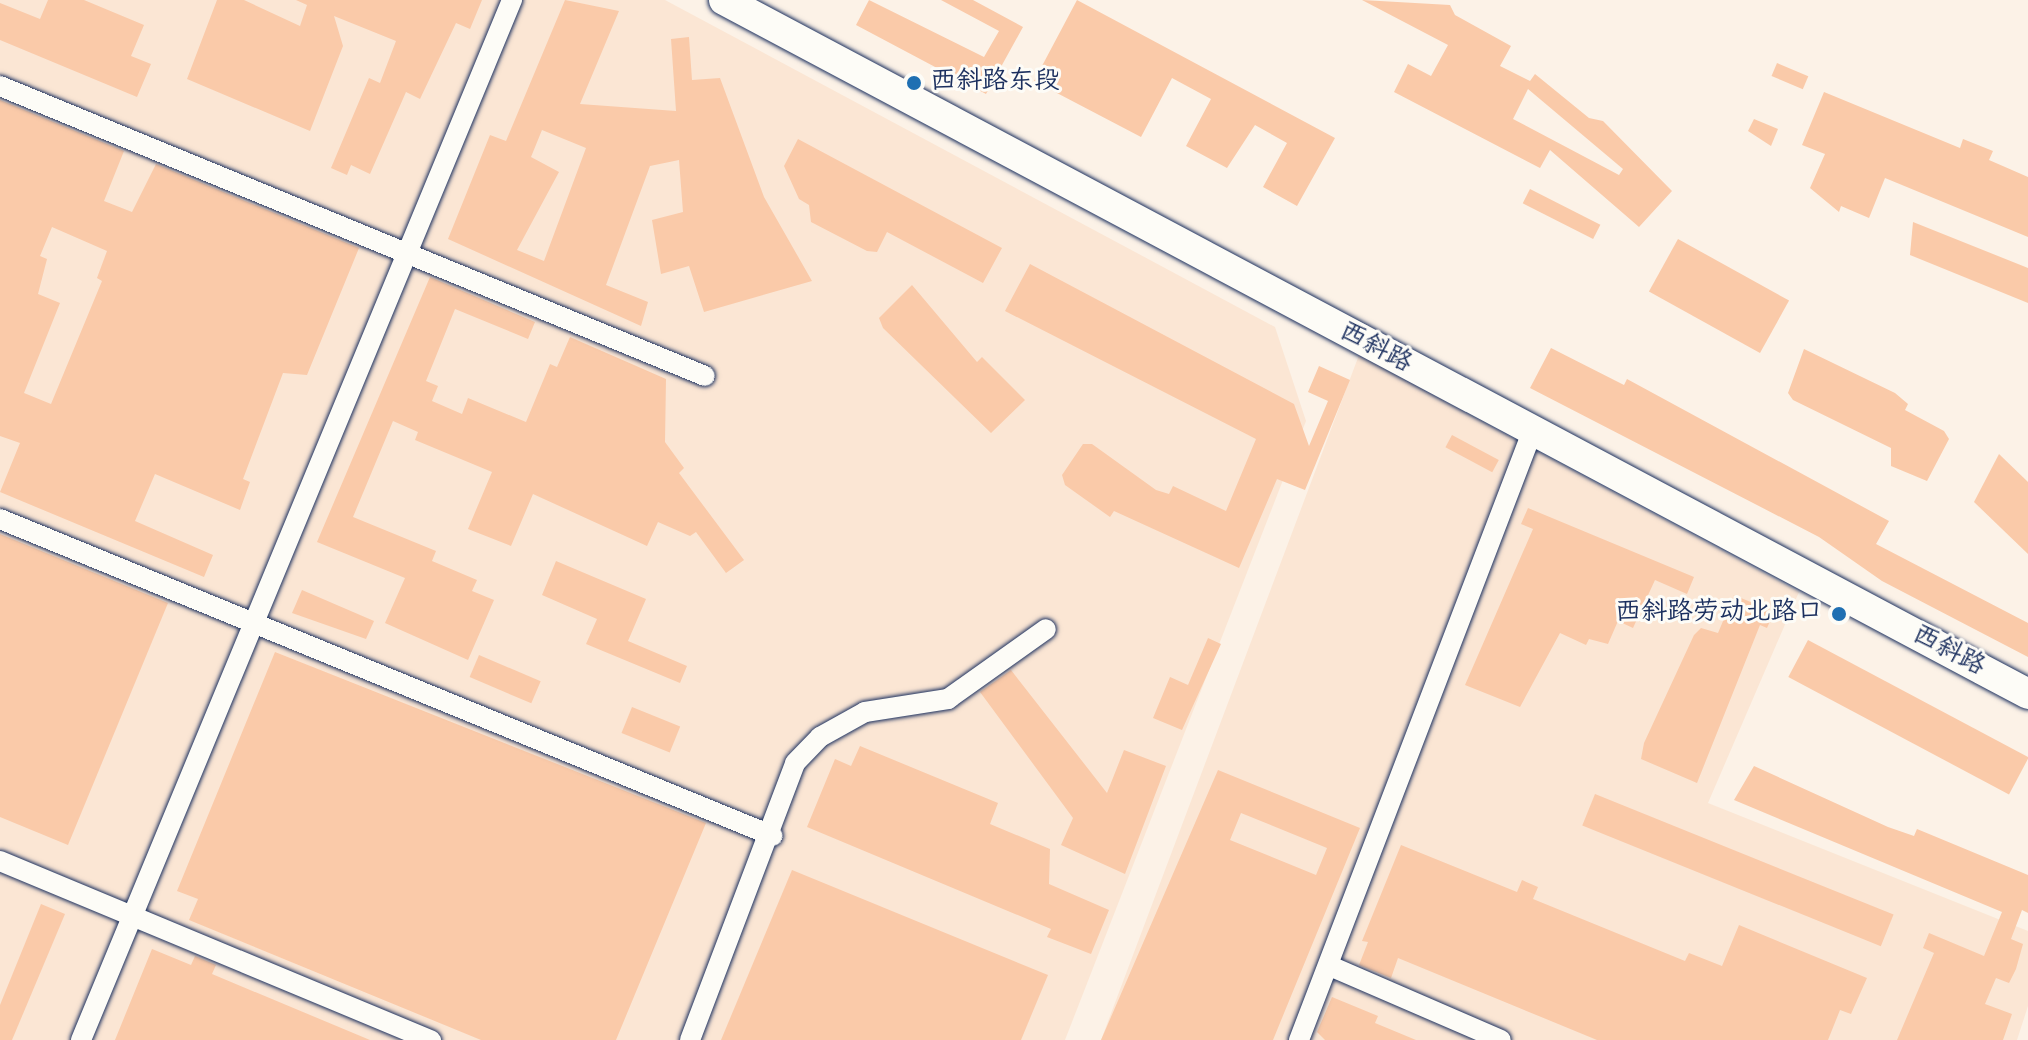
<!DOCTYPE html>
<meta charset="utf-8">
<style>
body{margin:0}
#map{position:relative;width:2028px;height:1040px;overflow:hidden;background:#fcf2e7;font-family:Dekko,"LXGW WenKai TC",sans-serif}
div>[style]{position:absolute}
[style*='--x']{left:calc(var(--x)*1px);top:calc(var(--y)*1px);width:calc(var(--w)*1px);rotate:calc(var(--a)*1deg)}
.built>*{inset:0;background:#fbe6d4}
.building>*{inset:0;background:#facaa9;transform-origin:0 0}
.roads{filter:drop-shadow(0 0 2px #1b2f5e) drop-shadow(0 0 2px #1b2f5e)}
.street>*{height:20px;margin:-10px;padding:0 10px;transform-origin:10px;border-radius:10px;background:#fdfcf7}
.secondary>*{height:30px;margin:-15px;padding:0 15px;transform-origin:15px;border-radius:15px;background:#fdfcf7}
.dots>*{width:22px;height:22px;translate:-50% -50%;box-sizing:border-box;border:4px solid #fdfcf7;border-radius:50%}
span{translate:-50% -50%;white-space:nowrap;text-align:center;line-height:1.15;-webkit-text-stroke:6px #fdfcf7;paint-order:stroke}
.poi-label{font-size:26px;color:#1b2f5e}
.left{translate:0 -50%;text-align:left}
.right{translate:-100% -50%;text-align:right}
.street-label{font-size:26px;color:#1b2f5e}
</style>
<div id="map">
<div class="built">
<i style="clip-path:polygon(0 0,665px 0,1275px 327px,1306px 421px,1065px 1040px,0 1040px)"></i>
<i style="clip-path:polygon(1359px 355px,1799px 592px,1708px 803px,2028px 931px,2028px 1006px,2017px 1040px,1101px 1040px)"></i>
</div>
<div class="building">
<i style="clip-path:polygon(48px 0,84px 0,144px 25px,131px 56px,151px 64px,137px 97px,0 40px,0 3px,40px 19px)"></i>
<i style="clip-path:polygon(217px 0,244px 0,300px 26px,307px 5px,296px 0,482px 0,470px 29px,456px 23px,420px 99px,406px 92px,370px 174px,351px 165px,347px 175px,331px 168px,369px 78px,380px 83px,396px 41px,334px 16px,343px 46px,310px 131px,187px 79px)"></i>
<i style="clip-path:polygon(evenodd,565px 0,619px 11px,580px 104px,676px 111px,671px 39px,689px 37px,692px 80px,720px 78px,764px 197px,812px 281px,704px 312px,689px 266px,661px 274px,652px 220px,683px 212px,679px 160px,650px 166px,606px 285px,648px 302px,641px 326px,448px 239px,490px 135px,506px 141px,565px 0,542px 130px,586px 148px,544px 261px,517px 250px,559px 172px,531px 157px,542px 130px)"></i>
<i style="clip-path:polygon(869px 0,984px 57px,999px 31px,941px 0,973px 0,1023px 27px,986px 94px,856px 25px)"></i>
<i style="clip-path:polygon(1077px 0,1335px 138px,1297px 206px,1263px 187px,1287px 143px,1255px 125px,1227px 168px,1186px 146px,1211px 99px,1172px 78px,1141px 137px,1034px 81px)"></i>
<i style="clip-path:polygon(evenodd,1362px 0,1450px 5px,1455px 15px,1511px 46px,1500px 66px,1530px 81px,1535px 74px,1589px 118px,1603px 121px,1672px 191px,1639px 227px,1550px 150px,1540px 168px,1394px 92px,1408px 64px,1431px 76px,1448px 45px,1362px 0,1528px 89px,1623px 169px,1619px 175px,1513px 119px,1528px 89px)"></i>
<i style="left:1777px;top:63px;width:34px;height:14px;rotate:23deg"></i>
<i style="clip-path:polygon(1824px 92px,1960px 148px,1963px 139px,1993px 151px,1989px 160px,2028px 177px,2028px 237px,1885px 178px,1869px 218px,1841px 206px,1839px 212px,1810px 188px,1825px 154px,1802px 145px)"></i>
<i style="clip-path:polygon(evenodd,0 100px,124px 151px,104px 201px,132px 212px,156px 164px,359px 248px,307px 375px,283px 373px,243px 479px,250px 482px,240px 510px,155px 474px,135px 521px,213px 555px,204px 577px,0 492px,20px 443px,0 436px,0 100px,52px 227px,107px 251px,97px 278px,102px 281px,51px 404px,24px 393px,60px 303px,38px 294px,47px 259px,40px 256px,52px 227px)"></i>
<i style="clip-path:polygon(1754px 119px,1778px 129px,1771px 146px,1748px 131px)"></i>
<i style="clip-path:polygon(798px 139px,1002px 248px,983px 283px,887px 232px,877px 252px,867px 251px,811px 222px,809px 205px,799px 199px,784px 166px)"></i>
<i style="left:1530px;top:189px;width:79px;height:16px;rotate:27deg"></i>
<i style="clip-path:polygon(1913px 222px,2028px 268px,2028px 303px,1910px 255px)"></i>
<i style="left:1678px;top:239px;width:127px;height:60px;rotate:29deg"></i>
<i style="clip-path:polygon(1030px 264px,1294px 404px,1309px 446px,1328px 401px,1308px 392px,1319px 366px,1350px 380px,1305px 490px,1277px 479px,1239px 568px,1114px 511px,1110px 517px,1065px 485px,1062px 475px,1083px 444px,1092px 444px,1156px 490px,1169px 494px,1173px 486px,1226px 511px,1256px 439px,1005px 311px)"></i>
<i style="clip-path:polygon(430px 277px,535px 322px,528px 339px,455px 309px,426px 381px,438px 386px,432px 401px,462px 414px,468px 398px,526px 422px,550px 364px,557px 367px,570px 337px,666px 379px,665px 442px,684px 468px,679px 473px,744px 560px,726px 573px,696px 532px,690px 536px,658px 522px,647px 546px,533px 494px,511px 546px,468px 529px,492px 472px,415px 440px,418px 432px,393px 421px,353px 517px,436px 551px,432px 561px,477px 580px,472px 591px,494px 600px,468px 660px,385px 623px,405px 578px,317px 542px)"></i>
<i style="clip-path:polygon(912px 285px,977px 362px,982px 357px,1025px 400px,991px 433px,883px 328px,879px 318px)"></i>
<i style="clip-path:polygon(1551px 348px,1624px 385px,1627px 379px,1889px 521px,1876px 544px,2028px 623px,2028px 657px,1882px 581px,1819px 537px,1530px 388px)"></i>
<i style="clip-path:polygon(1804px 349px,1895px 393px,1908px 404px,1905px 410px,1944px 431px,1949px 439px,1927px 481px,1891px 466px,1891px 448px,1793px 400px,1788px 393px)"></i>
<i style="left:1452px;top:435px;width:53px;height:14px;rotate:28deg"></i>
<i style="clip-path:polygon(1999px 454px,2028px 482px,2028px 554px,1974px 502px)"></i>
<i style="clip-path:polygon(1528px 508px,1694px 577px,1687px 594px,1655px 580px,1633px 628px,1618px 621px,1608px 644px,1589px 639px,1586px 645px,1560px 633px,1520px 707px,1465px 685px,1533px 529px,1521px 524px)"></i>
<i style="clip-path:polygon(0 534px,168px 603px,68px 845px,0 817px)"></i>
<i style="clip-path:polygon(556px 561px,646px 599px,628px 641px,687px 666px,680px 683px,586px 644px,597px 619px,542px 595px)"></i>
<i style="clip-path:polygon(302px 590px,374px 621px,366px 639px,292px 613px)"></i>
<i style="clip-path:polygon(1734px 595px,1774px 612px,1767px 628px,1760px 625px,1697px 783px,1641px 759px,1644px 743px,1694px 635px,1701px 628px,1718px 633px)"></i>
<i style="clip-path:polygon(1208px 638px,1221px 644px,1182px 730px,1153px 718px,1170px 677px,1188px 685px)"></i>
<i style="left:1808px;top:640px;width:250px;height:42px;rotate:28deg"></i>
<i style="clip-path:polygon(275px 652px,706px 823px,616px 1040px,481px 1040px,189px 920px,198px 899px,177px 891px)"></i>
<i style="left:479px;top:655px;width:67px;height:24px;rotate:23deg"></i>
<i style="clip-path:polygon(1011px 670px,1107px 793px,1124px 750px,1166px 766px,1125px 874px,1061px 845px,1073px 818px,980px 692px)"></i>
<i style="left:632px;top:707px;width:52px;height:28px;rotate:22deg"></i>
<i style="clip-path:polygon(860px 746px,998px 803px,990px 824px,1050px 849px,1049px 884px,1109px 910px,1091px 954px,1047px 937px,1051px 929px,807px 827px,835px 759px,851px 766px)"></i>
<i style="clip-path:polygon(1754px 766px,1888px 827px,1914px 836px,1917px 829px,2028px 875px,2028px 913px,2022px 910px,2011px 939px,2023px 944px,2016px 969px,2009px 983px,1996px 978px,1985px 1004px,2012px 1014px,2003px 1040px,1897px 1040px,1934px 953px,1923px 948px,1929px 933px,1984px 956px,2002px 912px,1734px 800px)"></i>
<i style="clip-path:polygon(evenodd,1218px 770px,1360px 828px,1273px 1040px,1101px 1040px,1218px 770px,1241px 813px,1327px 848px,1316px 875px,1230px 840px,1241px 813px)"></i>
<i style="left:1595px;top:794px;width:322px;height:34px;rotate:22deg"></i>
<i style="clip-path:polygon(1401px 845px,1517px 892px,1522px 880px,1538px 887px,1533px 899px,1685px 961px,1689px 953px,1722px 966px,1739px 925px,1867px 978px,1851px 1014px,1840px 1010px,1828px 1040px,1597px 1040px,1398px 958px,1391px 978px,1359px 965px,1368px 942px,1362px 941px)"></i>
<i style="clip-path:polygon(792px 870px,1048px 975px,1021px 1040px,721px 1040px)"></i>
<i style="clip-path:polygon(41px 904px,65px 914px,12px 1040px,0 1040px,0 1005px)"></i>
<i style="clip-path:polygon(152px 949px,191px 965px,195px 956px,216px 965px,212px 974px,370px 1040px,115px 1040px)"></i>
<i style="clip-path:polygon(1332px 997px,1378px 1016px,1375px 1023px,1416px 1040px,1325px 1040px,1317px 1032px)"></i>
</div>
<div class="roads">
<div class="street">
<i style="--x:0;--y:86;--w:762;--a:22.36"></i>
<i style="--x:0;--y:519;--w:835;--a:22.3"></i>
<i style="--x:0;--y:861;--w:467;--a:22.6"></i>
<i style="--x:1330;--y:966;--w:186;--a:23.4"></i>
<i style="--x:81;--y:1040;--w:1126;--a:-67.49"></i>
<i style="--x:690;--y:1040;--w:296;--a:-69.2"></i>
<i style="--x:795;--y:763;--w:36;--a:-46"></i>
<i style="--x:820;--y:737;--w:51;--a:-29.1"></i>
<i style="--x:865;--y:712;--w:84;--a:-8.9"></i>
<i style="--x:948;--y:699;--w:120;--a:-35.5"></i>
<i style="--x:1299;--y:1040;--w:651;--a:-69.03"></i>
</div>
<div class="secondary">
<i style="--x:724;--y:0;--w:1477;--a:28.02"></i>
</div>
</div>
<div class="dots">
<i style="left:914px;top:83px;background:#1f6fb2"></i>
<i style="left:1839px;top:614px;background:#1f6fb2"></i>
</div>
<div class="poi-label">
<span class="left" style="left:930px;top:83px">西斜路东段</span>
<span class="right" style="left:1823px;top:614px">西斜路劳动北路口</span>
</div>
<div class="street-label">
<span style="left:1375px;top:349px;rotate:28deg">西斜路</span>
<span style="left:1948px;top:652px;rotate:28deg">西斜路</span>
</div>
</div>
